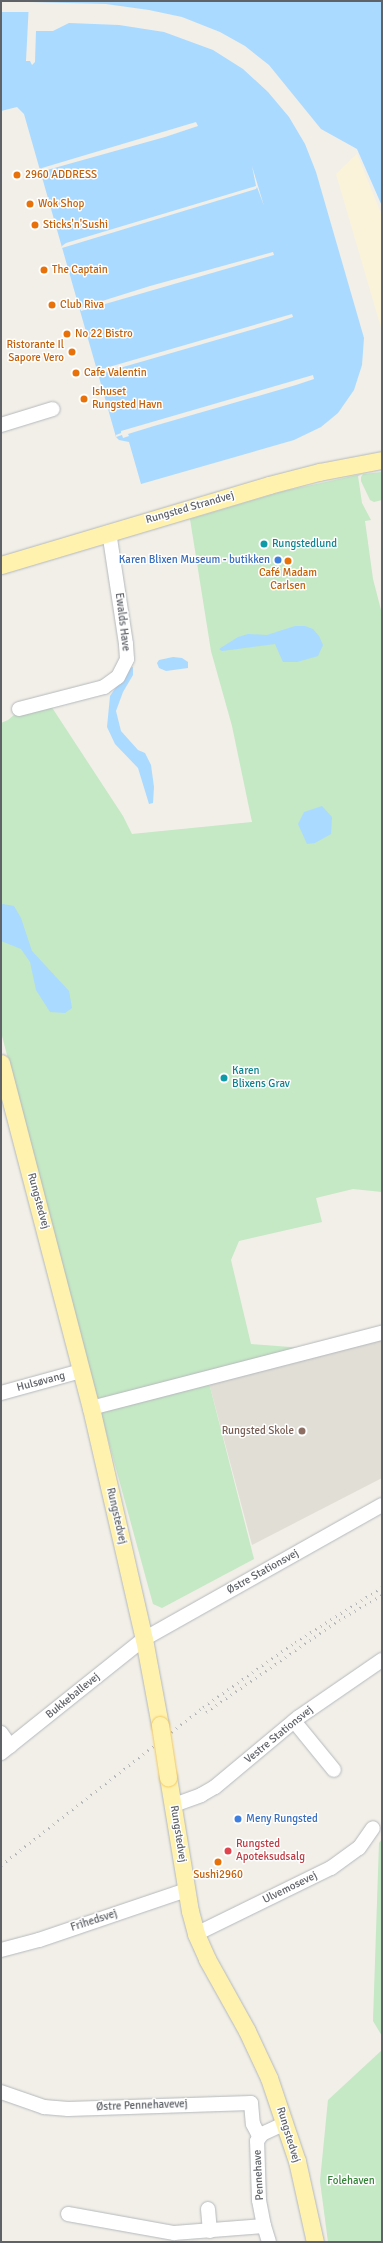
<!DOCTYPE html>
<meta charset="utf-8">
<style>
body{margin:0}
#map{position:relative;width:383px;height:2243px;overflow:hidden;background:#f1efe8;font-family:Signika,sans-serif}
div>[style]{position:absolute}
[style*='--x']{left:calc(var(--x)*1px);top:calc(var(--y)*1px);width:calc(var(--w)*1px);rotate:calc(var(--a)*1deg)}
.education>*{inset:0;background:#e1ded6}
.green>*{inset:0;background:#c5e8c5}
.sand>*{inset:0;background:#fbf3d9}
.water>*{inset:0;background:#aadaff}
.pier>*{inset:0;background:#f1efe8;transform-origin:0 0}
.roads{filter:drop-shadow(0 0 1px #b5b8bc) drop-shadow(0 0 1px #b5b8bc)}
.minor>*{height:14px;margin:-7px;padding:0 7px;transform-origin:7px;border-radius:7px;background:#fff}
.major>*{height:17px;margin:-8.5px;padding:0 8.5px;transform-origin:8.5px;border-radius:8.5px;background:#fff2af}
.rail>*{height:2.5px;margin-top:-1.25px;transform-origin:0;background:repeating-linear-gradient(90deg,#b6b7b8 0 1px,transparent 0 6px)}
.bridges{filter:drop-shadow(0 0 1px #f2c960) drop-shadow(0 0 1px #f2c960)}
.major-bridge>*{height:17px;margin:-8.5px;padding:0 8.5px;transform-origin:8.5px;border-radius:8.5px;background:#fff2af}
.dots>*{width:11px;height:11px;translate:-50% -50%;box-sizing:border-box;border:2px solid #fff;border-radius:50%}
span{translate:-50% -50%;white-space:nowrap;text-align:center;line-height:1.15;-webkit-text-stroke:3px #fff;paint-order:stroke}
.food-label{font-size:11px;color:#c56008}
.left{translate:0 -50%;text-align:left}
.right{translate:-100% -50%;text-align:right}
.street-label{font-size:11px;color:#5f6368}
.culture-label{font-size:11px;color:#0d838f}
.shop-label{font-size:11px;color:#366cbe}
.education-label{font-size:11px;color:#785e54}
.health-label{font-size:11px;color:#be3a42}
.park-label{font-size:11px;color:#348238}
.frame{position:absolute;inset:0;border:2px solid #5f6368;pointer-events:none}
</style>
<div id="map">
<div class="education">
<i style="clip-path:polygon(382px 1335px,382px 1478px,252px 1545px,209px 1383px)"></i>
</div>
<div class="green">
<i style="clip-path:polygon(382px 472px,382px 500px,374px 502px,370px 500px,361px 481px,361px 477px,363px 474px)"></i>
<i style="clip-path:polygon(362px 474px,358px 476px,362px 503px,371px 520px,365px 521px,373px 579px,382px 614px,382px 1192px,353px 1189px,316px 1198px,322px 1222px,239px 1241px,231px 1260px,251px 1344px,303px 1348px,97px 1399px,1px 1032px,1px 723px,8px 720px,14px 715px,51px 706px,123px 816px,132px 834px,252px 822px,232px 726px,211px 651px,190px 519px,284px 491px)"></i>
<i style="clip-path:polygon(209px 1383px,254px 1559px,162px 1608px,153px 1604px,100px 1410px)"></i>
<i style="clip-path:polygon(382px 1839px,382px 2036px,373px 2021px,379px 1843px)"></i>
<i style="clip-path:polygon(382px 2050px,382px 2242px,328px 2242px,320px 2181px,328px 2100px)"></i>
</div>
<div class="sand">
<i style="clip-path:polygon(357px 154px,382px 216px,382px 331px,336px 174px)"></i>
</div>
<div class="water">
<i style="clip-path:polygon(1px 1px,382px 1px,382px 206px,357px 149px,321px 129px,269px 65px,245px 46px,220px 32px,182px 17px,149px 10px,106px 4px,29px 2px,26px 61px,30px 61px,32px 65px,35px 62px,36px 31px,53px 31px,69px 23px,119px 25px,164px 32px,213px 50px,243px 69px,268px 92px,289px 117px,305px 144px,316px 172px,364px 338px,362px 365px,354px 390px,338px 413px,321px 427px,294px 440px,141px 484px,129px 442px,119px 440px,116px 437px,24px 114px,17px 107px,1px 111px)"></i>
<i style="clip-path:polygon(295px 626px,305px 626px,313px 629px,319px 636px,323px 645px,318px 656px,297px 662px,283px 662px,275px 644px,222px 651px,219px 649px,238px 637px,248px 634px,267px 635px)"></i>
<i style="clip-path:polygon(173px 657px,182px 658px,188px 662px,188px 668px,166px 671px,159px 668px,157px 663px,159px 660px)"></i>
<i style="clip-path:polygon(133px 667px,133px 675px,123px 692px,116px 711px,121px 731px,138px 750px,145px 753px,151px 765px,154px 787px,153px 803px,149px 804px,138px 768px,115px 744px,107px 727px,110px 696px,129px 668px)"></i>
<i style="clip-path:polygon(322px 806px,332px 817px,331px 834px,315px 843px,307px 844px,298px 824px,304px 812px)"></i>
<i style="clip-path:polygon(3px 904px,14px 906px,21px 918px,32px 951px,69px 991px,72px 1008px,65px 1013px,50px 1012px,36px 990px,30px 962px,21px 949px,1px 941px,1px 905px)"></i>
</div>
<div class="pier">
<i style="left:1px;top:2px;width:28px;height:10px"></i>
<i style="clip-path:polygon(196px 122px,198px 126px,165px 137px,40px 172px,42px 168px)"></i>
<i style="clip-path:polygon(252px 166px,264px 206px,257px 187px,256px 189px,62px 248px,62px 246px,66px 243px,256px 186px)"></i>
<i style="clip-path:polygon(273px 252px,274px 255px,81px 311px,80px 308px,83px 307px,150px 286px)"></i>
<i style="clip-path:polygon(292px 314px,293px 317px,278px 322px,99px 374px,98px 371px,102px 369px)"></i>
<i style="clip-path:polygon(313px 375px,314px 379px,296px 385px,154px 426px,128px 434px,129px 436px,123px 438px,122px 435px,116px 437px,116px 435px,121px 433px,121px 431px)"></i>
</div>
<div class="roads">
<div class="minor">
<i style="--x:1;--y:425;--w:54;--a:-17.1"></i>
<i style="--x:19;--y:709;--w:88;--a:-14.5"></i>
<i style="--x:104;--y:687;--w:17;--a:-36"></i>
<i style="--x:118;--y:677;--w:20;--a:-63"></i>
<i style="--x:127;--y:659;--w:15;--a:-94"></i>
<i style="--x:126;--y:644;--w:113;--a:-98.6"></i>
<i style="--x:1;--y:1393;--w:83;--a:-15.4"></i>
<i style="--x:91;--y:1408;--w:301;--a:-14.5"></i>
<i style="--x:294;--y:1721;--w:63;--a:50.8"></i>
<i style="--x:1;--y:1733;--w:16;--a:55"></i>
<i style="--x:1;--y:1753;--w:183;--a:-38.6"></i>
<i style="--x:144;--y:1639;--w:273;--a:-29.4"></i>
<i style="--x:174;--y:1805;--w:29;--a:-20"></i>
<i style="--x:201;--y:1795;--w:16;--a:-30"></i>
<i style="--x:215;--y:1787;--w:109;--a:-39.8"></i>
<i style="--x:299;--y:1717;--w:101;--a:-34.5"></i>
<i style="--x:196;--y:1934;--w:150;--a:-26.1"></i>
<i style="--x:331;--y:1868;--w:34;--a:-36"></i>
<i style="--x:359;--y:1848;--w:24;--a:-55"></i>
<i style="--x:1;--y:1950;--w:39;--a:-15"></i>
<i style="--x:39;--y:1940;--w:156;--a:-18.7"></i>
<i style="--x:1;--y:2092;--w:46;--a:19.2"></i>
<i style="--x:44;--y:2107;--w:24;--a:5"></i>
<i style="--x:68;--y:2109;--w:183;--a:-1.9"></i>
<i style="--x:251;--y:2103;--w:21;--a:85"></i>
<i style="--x:253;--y:2124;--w:13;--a:63"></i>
<i style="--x:208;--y:2209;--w:22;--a:85"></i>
<i style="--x:68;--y:2214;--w:108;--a:10.2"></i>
<i style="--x:174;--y:2233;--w:90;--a:-4.4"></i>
<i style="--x:269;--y:2242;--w:17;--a:-107"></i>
<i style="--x:264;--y:2226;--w:26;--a:-101"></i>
<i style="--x:259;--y:2200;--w:59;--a:-91.9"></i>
<i style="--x:257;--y:2141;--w:9;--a:-54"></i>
<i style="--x:262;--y:2134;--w:26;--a:-25"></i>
</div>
<div class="major">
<i style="--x:1;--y:565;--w:280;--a:-16.6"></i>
<i style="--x:269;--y:485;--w:52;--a:-14.6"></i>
<i style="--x:319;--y:472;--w:64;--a:-10.8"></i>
<i style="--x:1;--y:1063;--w:357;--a:75.4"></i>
<i style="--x:91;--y:1408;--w:237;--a:77.1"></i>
<i style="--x:144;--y:1639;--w:87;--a:79.5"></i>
<i style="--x:168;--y:1777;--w:136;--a:80.7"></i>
<i style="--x:190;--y:1911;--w:24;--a:75"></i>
<i style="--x:196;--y:1934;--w:27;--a:66"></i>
<i style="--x:207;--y:1959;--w:82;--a:60.9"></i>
<i style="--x:247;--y:2031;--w:52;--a:64.9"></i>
<i style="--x:269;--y:2078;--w:88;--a:71.4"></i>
<i style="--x:297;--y:2161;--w:83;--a:77.5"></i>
</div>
</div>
<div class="rail">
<i style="--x:206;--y:1712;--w:162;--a:-34.7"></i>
<i style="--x:339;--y:1620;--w:50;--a:-30.2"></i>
<i style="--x:1;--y:1865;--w:256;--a:-38"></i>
<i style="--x:203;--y:1707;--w:113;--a:-35.2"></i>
<i style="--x:295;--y:1642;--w:103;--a:-32.3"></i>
</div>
<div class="bridges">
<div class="major-bridge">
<i style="--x:160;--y:1725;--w:53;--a:81.3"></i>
</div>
</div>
<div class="dots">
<i style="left:17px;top:175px;background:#e8710a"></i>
<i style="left:30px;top:204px;background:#e8710a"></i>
<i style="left:35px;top:225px;background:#e8710a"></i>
<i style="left:44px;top:270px;background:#e8710a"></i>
<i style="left:52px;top:305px;background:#e8710a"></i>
<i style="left:67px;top:334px;background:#e8710a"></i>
<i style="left:72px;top:352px;background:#e8710a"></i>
<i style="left:76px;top:373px;background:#e8710a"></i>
<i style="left:84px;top:399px;background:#e8710a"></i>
<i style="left:264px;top:544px;background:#0f9aa8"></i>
<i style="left:278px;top:560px;background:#3f7fe0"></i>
<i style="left:288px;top:561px;background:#e8710a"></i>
<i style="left:224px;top:1078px;background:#0f9aa8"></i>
<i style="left:302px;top:1431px;background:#8d6e63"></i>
<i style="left:238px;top:1819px;background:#3f7fe0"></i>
<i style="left:228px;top:1851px;background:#e0444e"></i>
<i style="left:218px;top:1862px;background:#e8710a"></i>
</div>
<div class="food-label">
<span class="left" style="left:25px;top:175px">2960 ADDRESS</span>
<span class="left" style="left:38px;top:204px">Wok Shop</span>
<span class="left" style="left:43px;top:225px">Sticks'n'Sushi</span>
<span class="left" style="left:52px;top:270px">The Captain</span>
<span class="left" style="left:60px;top:305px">Club Riva</span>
<span class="left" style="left:75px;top:334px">No 22 Bistro</span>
<span class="right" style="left:64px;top:352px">Ristorante Il<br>Sapore Vero</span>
<span class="left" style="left:84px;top:373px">Cafe Valentin</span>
<span class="left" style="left:92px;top:399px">Ishuset<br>Rungsted Havn</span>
<span style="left:288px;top:580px">Café Madam<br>Carlsen</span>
<span style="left:218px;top:1875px">Sushi2960</span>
</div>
<div class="street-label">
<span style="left:190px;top:508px;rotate:-16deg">Rungsted Strandvej</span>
<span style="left:122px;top:622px;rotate:83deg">Ewalds Have</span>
<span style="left:38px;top:1201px;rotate:75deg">Rungstedvej</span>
<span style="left:41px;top:1382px;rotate:-15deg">Hulsøvang</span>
<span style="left:116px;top:1516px;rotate:77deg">Rungstedvej</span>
<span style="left:263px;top:1572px;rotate:-29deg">Østre Stationsvej</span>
<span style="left:73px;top:1696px;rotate:-39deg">Bukkeballevej</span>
<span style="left:279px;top:1735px;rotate:-39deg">Vestre Stationsvej</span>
<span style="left:178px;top:1834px;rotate:81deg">Rungstedvej</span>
<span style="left:290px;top:1888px;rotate:-26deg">Ulvemosevej</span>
<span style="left:94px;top:1921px;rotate:-18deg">Frihedsvej</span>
<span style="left:142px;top:2106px;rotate:-2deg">Østre Pennehavevej</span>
<span style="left:288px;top:2135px;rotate:73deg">Rungstedvej</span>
<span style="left:259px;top:2175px;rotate:-93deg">Pennehave</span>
</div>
<div class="culture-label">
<span class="left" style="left:272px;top:544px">Rungstedlund</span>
<span class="left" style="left:232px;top:1078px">Karen<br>Blixens Grav</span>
</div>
<div class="shop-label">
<span class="right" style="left:270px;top:560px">Karen Blixen Museum - butikken</span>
<span class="left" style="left:246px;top:1819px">Meny Rungsted</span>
</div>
<div class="education-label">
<span class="right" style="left:294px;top:1431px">Rungsted Skole</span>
</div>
<div class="health-label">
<span class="left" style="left:236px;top:1851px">Rungsted<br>Apoteksudsalg</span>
</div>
<div class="park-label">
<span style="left:351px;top:2181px">Folehaven</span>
</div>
<div class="frame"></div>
</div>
